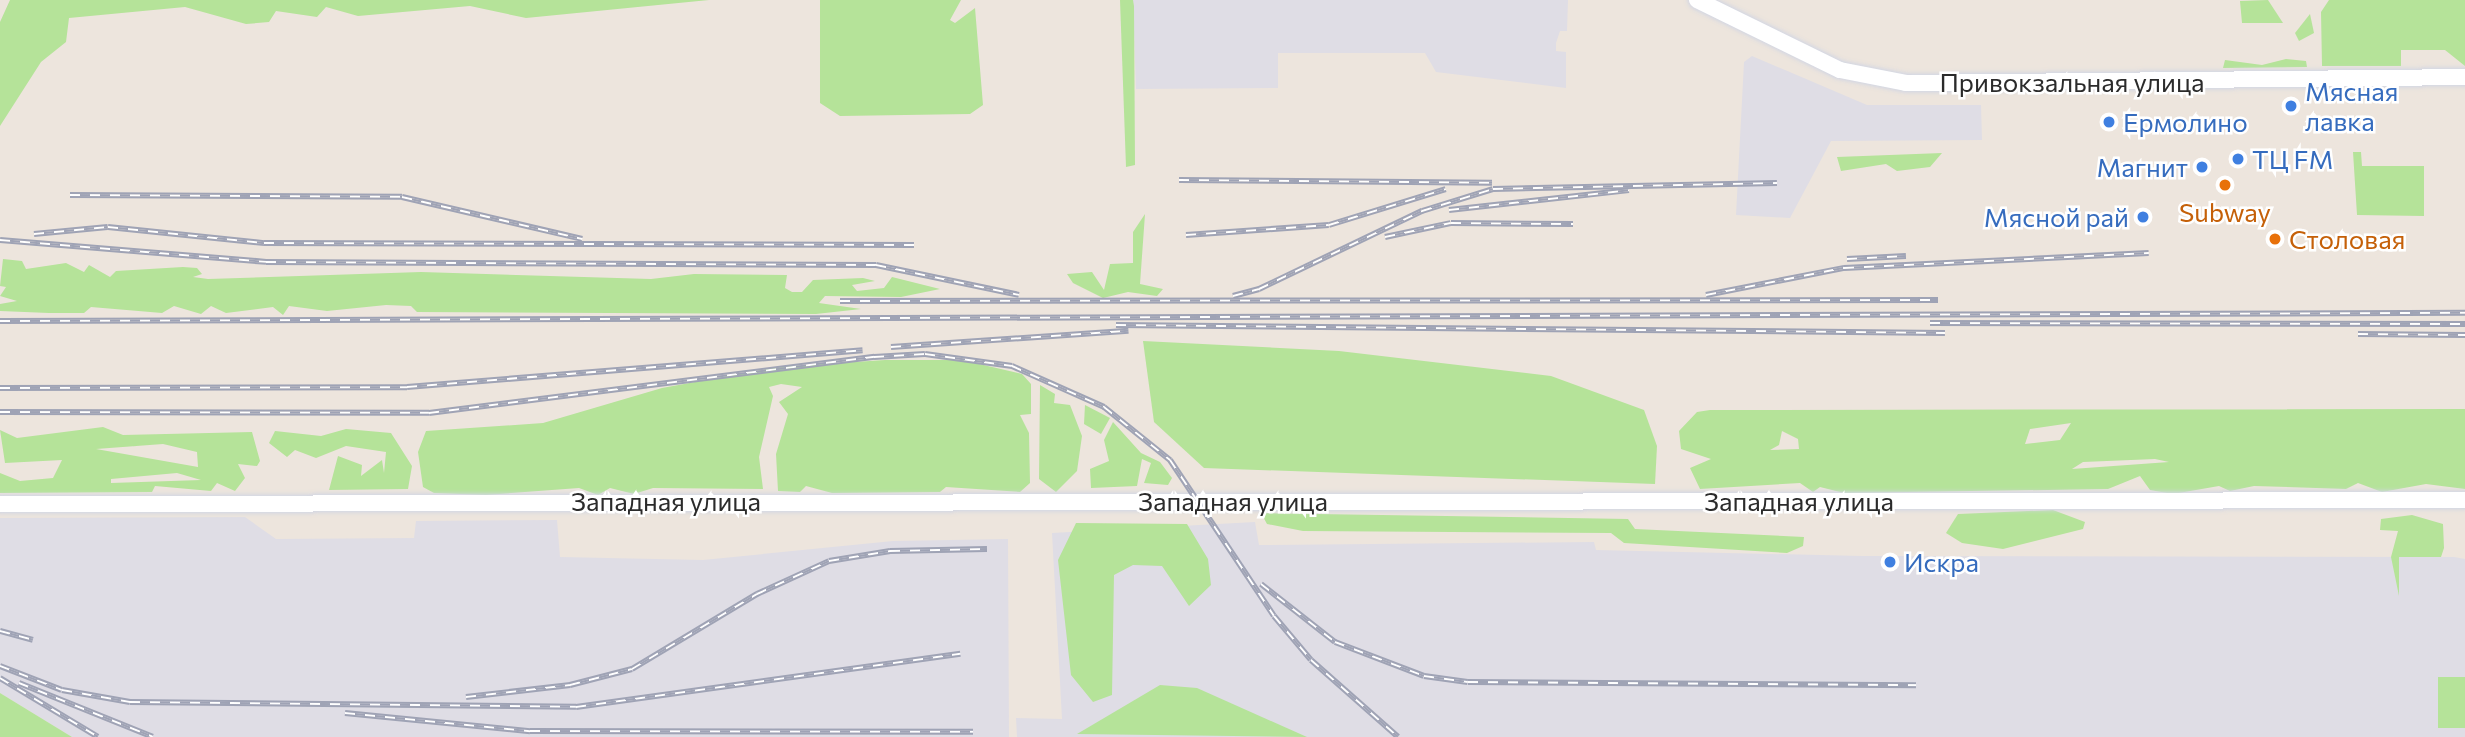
<!DOCTYPE html>
<meta charset="utf-8">
<style>
body{margin:0}
#map{position:relative;width:2465px;height:737px;overflow:hidden;background:#ede5dd;font-family:Commissioner,sans-serif}
div>[style]{position:absolute}
[style*='--x']{left:calc(var(--x)*1px);top:calc(var(--y)*1px);width:calc(var(--w)*1px);rotate:calc(var(--a)*1deg)}
.industrial>*{inset:0;background:#dfdde5}
.green>*{inset:0;background:#b5e399;transform-origin:0 0}
.roads{filter:drop-shadow(0 0 2px #d2d6e3) drop-shadow(0 0 2px #d2d6e3)}
.minor>*{height:16px;margin:-8px;padding:0 8px;transform-origin:8px;border-radius:8px;background:#fff}
.rail>*{height:6px;margin-top:-3px;transform-origin:0;background:repeating-linear-gradient(90deg,#fff 0 10px,#9fa3b5 0 20px);box-sizing:border-box;border-block:2px solid #9fa3b5}
.dots>*{width:19px;height:19px;translate:-50% -50%;box-sizing:border-box;border:4px solid #fff;border-radius:50%}
span{translate:-50% -50%;white-space:nowrap;text-align:center;line-height:1.15;-webkit-text-stroke:5px #fff;paint-order:stroke}
.street-label{font-size:26px;color:#2b2b2b}
.shop-label{font-size:26px;color:#366cbe}
.left{translate:0 -50%;text-align:left}
.right{translate:-100% -50%;text-align:right}
.food-label{font-size:26px;color:#c56008}
</style>
<div id="map">
<div class="industrial">
<i style="clip-path:polygon(1133px 0,1568px 0,1567px 31px,1560px 31px,1556px 43px,1556px 51px,1566px 52px,1566px 88px,1436px 72px,1425px 53px,1278px 53px,1278px 88px,1136px 89px)"></i>
<i style="clip-path:polygon(1752px 56px,1867px 105px,1981px 105px,1982px 140px,1831px 141px,1790px 218px,1736px 215px,1744px 62px)"></i>
<i style="clip-path:polygon(245px 517px,276px 539px,414px 538px,416px 521px,557px 520px,560px 557px,703px 560px,893px 541px,1008px 539px,1009px 737px,72px 737px,0 693px,0 518px)"></i>
<i style="clip-path:polygon(1255px 522px,1259px 545px,1594px 542px,1596px 550px,1862px 556px,2454px 557px,2465px 559px,2465px 737px,1017px 737px,1016px 718px,1062px 719px,1052px 533px)"></i>
</div>
<div class="green">
<i style="clip-path:polygon(10px 0,709px 0,526px 18px,470px 6px,358px 16px,326px 7px,317px 17px,276px 11px,269px 22px,246px 24px,185px 7px,69px 18px,66px 42px,41px 62px,0 126px,0 22px)"></i>
<i style="clip-path:polygon(820px 0,961px 0,950px 20px,955px 23px,975px 8px,983px 105px,970px 114px,840px 116px,820px 103px)"></i>
<i style="clip-path:polygon(1120px 0,1133px 0,1134px 6px,1135px 165px,1126px 167px)"></i>
<i style="clip-path:polygon(2268px 0,2283px 23px,2242px 23px,2240px 1px)"></i>
<i style="clip-path:polygon(2329px 0,2465px 0,2465px 66px,2445px 50px,2401px 50px,2401px 66px,2322px 66px,2321px 12px)"></i>
<i style="clip-path:polygon(2310px 14px,2314px 33px,2299px 41px,2295px 33px)"></i>
<i style="clip-path:polygon(2286px 59px,2306px 61px,2307px 67px,2223px 68px,2225px 60px,2262px 65px)"></i>
<i style="clip-path:polygon(2353px 152px,2361px 152px,2362px 166px,2424px 166px,2424px 216px,2357px 215px)"></i>
<i style="clip-path:polygon(1942px 153px,1930px 167px,1897px 171px,1886px 164px,1841px 171px,1837px 157px)"></i>
<i style="clip-path:polygon(1145px 214px,1140px 284px,1163px 289px,1157px 296px,1128px 292px,1103px 298px,1073px 283px,1067px 274px,1092px 272px,1104px 290px,1110px 264px,1133px 263px,1133px 232px)"></i>
<i style="clip-path:polygon(3px 259px,22px 261px,26px 269px,66px 263px,84px 272px,89px 265px,110px 277px,116px 271px,183px 267px,197px 268px,202px 274px,193px 277px,208px 279px,421px 272px,651px 279px,694px 274px,787px 275px,785px 288px,792px 292px,802px 292px,813px 280px,863px 278px,875px 281px,852px 285px,857px 291px,884px 288px,892px 277px,940px 289px,901px 297px,825px 296px,819px 303px,861px 309px,816px 314px,417px 312px,411px 306px,386px 305px,327px 311px,289px 306px,283px 315px,273px 307px,226px 313px,211px 306px,201px 314px,174px 306px,162px 313px,91px 307px,84px 313px,49px 313px,0 311px,0 304px,17px 301px,0 296px,6px 287px,0 286px)"></i>
<i style="clip-path:polygon(1143px 341px,1339px 351px,1551px 376px,1644px 410px,1657px 446px,1655px 484px,1204px 468px,1154px 422px)"></i>
<i style="clip-path:polygon(885px 360px,962px 360px,1022px 374px,1031px 384px,1031px 414px,1020px 415px,1029px 433px,1030px 483px,1020px 492px,946px 487px,940px 492px,832px 493px,806px 486px,800px 492px,778px 491px,776px 454px,788px 414px,779px 402px,802px 387px,781px 384px,769px 387px,773px 396px,759px 457px,763px 489px,653px 488px,634px 494px,610px 488px,598px 495px,579px 488px,486px 495px,434px 493px,423px 487px,418px 452px,426px 431px,543px 423px,662px 388px,778px 367px)"></i>
<i style="clip-path:polygon(1040px 385px,1055px 394px,1054px 403px,1070px 405px,1082px 436px,1077px 471px,1056px 492px,1039px 479px)"></i>
<i style="clip-path:polygon(1085px 405px,1110px 418px,1101px 434px,1084px 424px)"></i>
<i style="clip-path:polygon(evenodd,2465px 409px,2465px 489px,2426px 484px,2382px 492px,2358px 483px,2346px 489px,2254px 486px,2230px 491px,2219px 486px,2173px 494px,2150px 490px,2140px 476px,2108px 489px,1844px 493px,1820px 487px,1813px 492px,1800px 483px,1700px 489px,1690px 468px,1711px 459px,1681px 449px,1679px 431px,1697px 412px,1710px 410px,2465px 409px,2071px 423px,2060px 440px,2025px 444px,2030px 429px,2071px 423px,2465px 409px,1782px 431px,1798px 439px,1799px 449px,1770px 450px,1779px 445px,1782px 431px,2465px 409px,2155px 459px,2169px 462px,2072px 469px,2083px 462px,2155px 459px)"></i>
<i style="clip-path:polygon(1113px 422px,1141px 453px,1160px 462px,1172px 478px,1168px 485px,1144px 483px,1151px 463px,1142px 459px,1137px 486px,1091px 488px,1090px 469px,1109px 461px,1104px 440px)"></i>
<i style="clip-path:polygon(evenodd,103px 427px,123px 435px,252px 432px,260px 461px,257px 466px,238px 464px,245px 478px,235px 491px,217px 483px,211px 491px,155px 486px,152px 492px,0 493px,0 473px,20px 481px,53px 478px,62px 460px,5px 463px,0 430px,17px 438px,103px 427px,163px 444px,197px 452px,198px 467px,96px 449px,163px 444px,103px 427px,177px 473px,201px 480px,111px 483px,111px 479px,177px 473px)"></i>
<i style="clip-path:polygon(346px 429px,391px 433px,412px 466px,408px 489px,329px 490px,338px 456px,362px 465px,361px 476px,382px 460px,384px 473px,386px 452px,346px 446px,316px 458px,295px 450px,287px 457px,269px 443px,275px 431px,321px 436px)"></i>
<i style="clip-path:polygon(2053px 510px,2085px 522px,2083px 529px,2003px 549px,1962px 543px,1946px 533px,1958px 514px)"></i>
<i style="clip-path:polygon(1261px 513px,1628px 519px,1635px 529px,1804px 537px,1803px 546px,1787px 553px,1624px 543px,1611px 533px,1303px 531px,1267px 524px)"></i>
<i style="clip-path:polygon(2412px 515px,2443px 524px,2444px 548px,2441px 557px,2399px 557px,2399px 596px,2391px 557px,2398px 531px,2380px 530px,2381px 519px)"></i>
<i style="clip-path:polygon(1076px 523px,1187px 524px,1208px 559px,1211px 585px,1189px 606px,1162px 566px,1133px 565px,1114px 575px,1112px 695px,1093px 702px,1071px 675px,1058px 560px)"></i>
<i style="left:2465px;top:677px;width:51px;height:27px;rotate:90deg"></i>
<i style="clip-path:polygon(1160px 685px,1197px 688px,1307px 737px,1077px 734px)"></i>
<i style="clip-path:polygon(0 693px,72px 737px,0 737px)"></i>
</div>
<div class="roads">
<div class="minor">
<i style="--x:1697;--y:0;--w:159;--a:26.1"></i>
<i style="--x:1840;--y:70;--w:67;--a:11.1"></i>
<i style="--x:1906;--y:83;--w:559;--a:-0.61"></i>
<i style="--x:0;--y:504;--w:2465;--a:-0.09"></i>
</div>
</div>
<div class="rail">
<i style="--x:1179;--y:180;--w:313;--a:0.5"></i>
<i style="--x:70;--y:195;--w:332;--a:0.3"></i>
<i style="--x:402;--y:197;--w:185;--a:13.1"></i>
<i style="--x:1449;--y:210;--w:181;--a:-6.3"></i>
<i style="--x:34;--y:234;--w:74;--a:-5.4"></i>
<i style="--x:108;--y:227;--w:157;--a:5.9"></i>
<i style="--x:264;--y:243;--w:650;--a:0.18"></i>
<i style="--x:1186;--y:235;--w:143;--a:-4"></i>
<i style="--x:1329;--y:225;--w:122;--a:-17.1"></i>
<i style="--x:1385;--y:237;--w:67;--a:-12"></i>
<i style="--x:1451;--y:223;--w:122;--a:0.5"></i>
<i style="--x:0;--y:240;--w:267;--a:4.7"></i>
<i style="--x:266;--y:262;--w:610;--a:0.28"></i>
<i style="--x:876;--y:265;--w:146;--a:11.8"></i>
<i style="--x:1847;--y:259;--w:59;--a:-2.9"></i>
<i style="--x:1706;--y:295;--w:141;--a:-11.1"></i>
<i style="--x:1844;--y:268;--w:305;--a:-2.8"></i>
<i style="--x:1233;--y:296;--w:27;--a:-15"></i>
<i style="--x:1259;--y:289;--w:181;--a:-25.6"></i>
<i style="--x:1422;--y:211;--w:74;--a:-17.2"></i>
<i style="--x:1493;--y:189;--w:284;--a:-1.2"></i>
<i style="--x:840;--y:301;--w:1098;--a:-0.05"></i>
<i style="--x:0;--y:321;--w:2465;--a:-0.19"></i>
<i style="--x:1930;--y:323;--w:535;--a:0.11"></i>
<i style="--x:1116;--y:325;--w:829;--a:0.55"></i>
<i style="--x:2358;--y:334;--w:107;--a:0.5"></i>
<i style="--x:891;--y:347;--w:238;--a:-3.9"></i>
<i style="--x:0;--y:388;--w:407;--a:-0.1"></i>
<i style="--x:407;--y:387;--w:457;--a:-4.6"></i>
<i style="--x:0;--y:412;--w:429;--a:0.1"></i>
<i style="--x:429;--y:413;--w:449;--a:-7.2"></i>
<i style="--x:874;--y:357;--w:51;--a:-3.4"></i>
<i style="--x:925;--y:354;--w:88;--a:7.9"></i>
<i style="--x:1012;--y:366;--w:101;--a:24"></i>
<i style="--x:1104;--y:407;--w:85;--a:38.8"></i>
<i style="--x:1170;--y:460;--w:187;--a:56.3"></i>
<i style="--x:1274;--y:616;--w:57;--a:49.9"></i>
<i style="--x:1311;--y:660;--w:116;--a:41.5"></i>
<i style="--x:1261;--y:584;--w:94;--a:38.1"></i>
<i style="--x:1335;--y:642;--w:95;--a:20.9"></i>
<i style="--x:1424;--y:676;--w:44;--a:7.8"></i>
<i style="--x:1468;--y:682;--w:448;--a:0.4"></i>
<i style="--x:0;--y:631;--w:34;--a:15"></i>
<i style="--x:0;--y:666;--w:66;--a:21.2"></i>
<i style="--x:62;--y:690;--w:69;--a:10"></i>
<i style="--x:130;--y:702;--w:446;--a:0.6"></i>
<i style="--x:576;--y:707;--w:388;--a:-7.9"></i>
<i style="--x:0;--y:678;--w:114;--a:31"></i>
<i style="--x:19;--y:683;--w:144;--a:21.9"></i>
<i style="--x:466;--y:697;--w:105;--a:-6.6"></i>
<i style="--x:570;--y:685;--w:64;--a:-14.5"></i>
<i style="--x:632;--y:669;--w:146;--a:-31"></i>
<i style="--x:757;--y:594;--w:79;--a:-24.6"></i>
<i style="--x:829;--y:561;--w:62;--a:-9.3"></i>
<i style="--x:890;--y:551;--w:97;--a:-1.2"></i>
<i style="--x:345;--y:713;--w:186;--a:5.6"></i>
<i style="--x:530;--y:731;--w:443;--a:0.1"></i>
</div>
<div class="dots">
<i style="left:2291px;top:106px;background:#3f7fe0"></i>
<i style="left:2109px;top:122px;background:#3f7fe0"></i>
<i style="left:2238px;top:159px;background:#3f7fe0"></i>
<i style="left:2202px;top:167px;background:#3f7fe0"></i>
<i style="left:2225px;top:185px;background:#e8710a"></i>
<i style="left:2143px;top:217px;background:#3f7fe0"></i>
<i style="left:2275px;top:239px;background:#e8710a"></i>
<i style="left:1890px;top:562px;background:#3f7fe0"></i>
</div>
<div class="street-label">
<span style="left:2072px;top:82px">Привокзальная улица</span>
<span style="left:666px;top:501px">Западная улица</span>
<span style="left:1233px;top:501px">Западная улица</span>
<span style="left:1799px;top:501px">Западная улица</span>
</div>
<div class="shop-label">
<span class="left" style="left:2305px;top:106px">Мясная<br>лавка</span>
<span class="left" style="left:2123px;top:122px">Ермолино</span>
<span class="left" style="left:2252px;top:159px">ТЦ FM</span>
<span class="right" style="left:2188px;top:167px">Магнит</span>
<span class="right" style="left:2129px;top:217px">Мясной рай</span>
<span class="left" style="left:1904px;top:562px">Искра</span>
</div>
<div class="food-label">
<span style="left:2225px;top:212px">Subway</span>
<span class="left" style="left:2289px;top:239px">Столовая</span>
</div>
</div>
